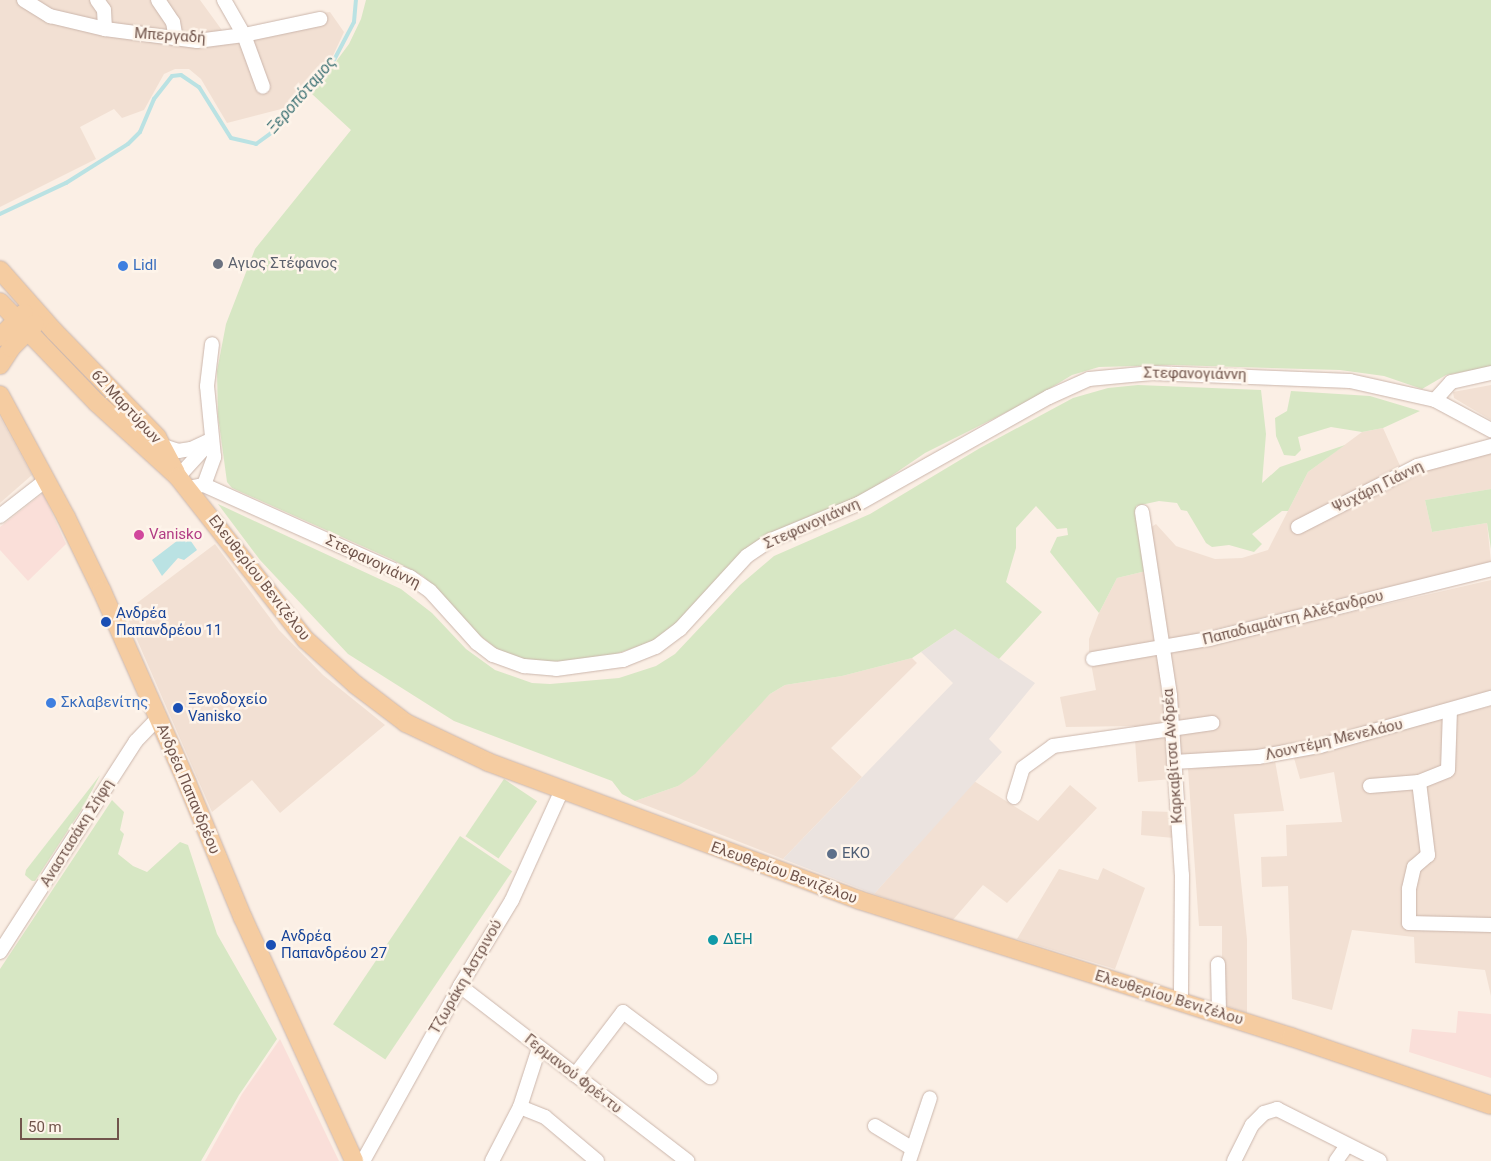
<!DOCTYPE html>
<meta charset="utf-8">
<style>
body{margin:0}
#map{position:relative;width:1491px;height:1161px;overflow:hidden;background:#fbefe5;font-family:Roboto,sans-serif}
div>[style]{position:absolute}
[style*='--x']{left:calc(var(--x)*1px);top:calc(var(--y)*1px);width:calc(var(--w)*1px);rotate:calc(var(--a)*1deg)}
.residential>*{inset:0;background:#f2e0d3}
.commercial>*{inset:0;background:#fadfd9}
.industrial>*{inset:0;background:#ebe3df}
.green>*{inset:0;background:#d7e7c4;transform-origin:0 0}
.water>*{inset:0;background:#bae2e3}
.stream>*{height:4px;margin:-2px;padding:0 2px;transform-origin:2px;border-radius:2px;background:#bae2e3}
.roads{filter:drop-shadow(0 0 1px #cbb6ac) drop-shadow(0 0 1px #cbb6ac)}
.minor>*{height:14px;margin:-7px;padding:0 7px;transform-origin:7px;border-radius:7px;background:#fff}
.major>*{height:18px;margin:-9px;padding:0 9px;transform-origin:9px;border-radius:9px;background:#f5cca1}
.dots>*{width:14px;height:14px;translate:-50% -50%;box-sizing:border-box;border:2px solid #fef4ea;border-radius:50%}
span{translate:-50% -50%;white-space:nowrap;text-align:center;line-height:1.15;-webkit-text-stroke:5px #fef4ea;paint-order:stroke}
.street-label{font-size:15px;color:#71554c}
.worship-label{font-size:15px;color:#5b616d}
.left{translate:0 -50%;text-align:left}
.shop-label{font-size:15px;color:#366cbe}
.hotel-label{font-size:15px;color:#b23c85}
.transit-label{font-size:15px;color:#164399}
.service-label{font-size:15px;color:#4e5e75}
.culture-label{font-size:15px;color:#0d838f}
.water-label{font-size:16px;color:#407476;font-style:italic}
.scale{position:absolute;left:20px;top:1118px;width:99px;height:22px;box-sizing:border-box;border:2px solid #71554c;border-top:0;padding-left:6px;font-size:15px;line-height:18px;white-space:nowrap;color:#71554c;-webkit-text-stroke:4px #fef4ea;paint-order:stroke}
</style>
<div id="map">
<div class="residential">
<i style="clip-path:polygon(0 0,200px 0,232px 44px,322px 22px,321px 13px,330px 12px,344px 32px,331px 60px,289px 107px,227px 123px,201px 79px,189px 69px,175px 69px,164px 74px,144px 110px,122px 118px,114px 109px,80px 127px,96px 159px,0 207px)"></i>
<i style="clip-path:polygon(1491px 385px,1491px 420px,1454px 398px,1453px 392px)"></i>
<i style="clip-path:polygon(0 417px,32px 475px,0 503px)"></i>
<i style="clip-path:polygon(1383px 428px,1401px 468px,1443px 463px,1491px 452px,1491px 489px,1425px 500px,1432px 532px,1487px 523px,1491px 562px,1168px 641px,1150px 528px,1156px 524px,1176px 546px,1215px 559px,1242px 558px,1268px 550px,1308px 472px,1362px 432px)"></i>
<i style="clip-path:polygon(215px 544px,279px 630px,323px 675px,385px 725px,280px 813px,252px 780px,212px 812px,125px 612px)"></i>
<i style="clip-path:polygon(1146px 571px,1162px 658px,1171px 779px,1138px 782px,1134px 726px,1066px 727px,1060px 697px,1096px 690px,1089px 653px,1089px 639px,1098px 615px,1117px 578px)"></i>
<i style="clip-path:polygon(1491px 580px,1491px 692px,1314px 740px,1257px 750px,1182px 756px,1168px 654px)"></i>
<i style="clip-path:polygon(912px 658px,917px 663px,831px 748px,862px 777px,783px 859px,635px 801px,678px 786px,770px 694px,785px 685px,842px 676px)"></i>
<i style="clip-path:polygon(1491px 706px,1491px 996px,1485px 970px,1415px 963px,1414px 937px,1352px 930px,1332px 1010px,1292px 999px,1288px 886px,1262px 887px,1261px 857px,1287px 856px,1286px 825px,1342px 822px,1334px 772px,1300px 779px,1294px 758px)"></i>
<i style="clip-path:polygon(1275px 761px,1284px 811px,1234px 814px,1247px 939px,1247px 1013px,1222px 1004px,1222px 926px,1199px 926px,1188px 769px)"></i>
<i style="clip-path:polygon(974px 781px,1038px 821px,1070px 785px,1097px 808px,1007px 903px,983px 885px,952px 921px,874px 894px)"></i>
<i style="clip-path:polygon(1142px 811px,1172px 812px,1174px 838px,1141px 835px)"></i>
<i style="clip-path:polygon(1103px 868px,1145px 888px,1115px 969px,1017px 939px,1059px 869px,1098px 880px)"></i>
</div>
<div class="commercial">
<i style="clip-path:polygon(43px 493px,66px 544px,28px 581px,0 550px,0 527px)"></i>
<i style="clip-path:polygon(1458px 1011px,1491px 1014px,1491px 1078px,1409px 1052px,1412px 1029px,1456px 1033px)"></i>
<i style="clip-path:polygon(280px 1039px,339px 1161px,205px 1161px,242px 1094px)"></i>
</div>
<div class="industrial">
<i style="clip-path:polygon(955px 629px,1035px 683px,989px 739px,1002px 752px,874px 894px,783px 859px,953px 683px,921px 652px)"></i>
</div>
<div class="green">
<i style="clip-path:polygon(366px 0,1491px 0,1491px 367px,1446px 375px,1422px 389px,1384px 376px,1340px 370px,1173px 365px,1099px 367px,1072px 375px,1029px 401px,925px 453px,869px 491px,740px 557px,672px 628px,651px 642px,610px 656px,541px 664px,518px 660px,498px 650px,479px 635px,423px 576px,391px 559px,232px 488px,227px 482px,218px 416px,217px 371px,226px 324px,255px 249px,351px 130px,312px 94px,349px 44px,361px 19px)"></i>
<i style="clip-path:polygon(1138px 385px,1261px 390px,1266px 434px,1262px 483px,1280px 467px,1345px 445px,1308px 472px,1288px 511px,1282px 511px,1252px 534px,1262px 544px,1254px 552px,1229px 545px,1212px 547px,1206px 543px,1187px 511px,1181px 510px,1177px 503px,1159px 501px,1136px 506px,1146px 571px,1117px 578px,1099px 613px,1050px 552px,1057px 537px,1068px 535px,1067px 528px,1057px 529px,1036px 506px,1016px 528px,1016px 548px,1006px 582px,1042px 612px,999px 659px,955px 629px,912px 658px,842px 676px,785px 685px,770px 694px,695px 774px,678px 786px,635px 801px,622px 794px,612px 781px,454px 721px,348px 654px,260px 560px,218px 504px,401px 589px,432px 613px,466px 649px,495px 670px,532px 683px,550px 684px,619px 678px,656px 666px,675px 654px,740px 585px,774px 556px,870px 514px,980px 448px,1073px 398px,1108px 388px)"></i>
<i style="clip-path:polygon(1291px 391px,1370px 396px,1420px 411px,1383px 428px,1362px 432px,1331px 427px,1298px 437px,1301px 450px,1295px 456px,1284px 455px,1276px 436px,1275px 418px,1287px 411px)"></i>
<i style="clip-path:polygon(1491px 489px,1491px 549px,1487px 523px,1432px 532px,1425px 500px)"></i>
<i style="clip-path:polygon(100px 775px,85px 804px,35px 881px,32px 881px,25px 875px,26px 870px)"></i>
<i style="left:504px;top:779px;width:40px;height:69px;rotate:34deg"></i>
<i style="clip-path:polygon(112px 800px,124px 812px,120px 830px,124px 834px,118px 854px,133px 866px,147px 872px,180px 842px,188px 845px,217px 934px,277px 1039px,239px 1095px,201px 1161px,0 1161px,0 969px)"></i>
<i style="left:460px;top:836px;width:63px;height:227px;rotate:34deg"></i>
</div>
<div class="water">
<i style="clip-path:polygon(186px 534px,197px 550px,184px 560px,178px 558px,162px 576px,152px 560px)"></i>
</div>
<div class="stream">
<i style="--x:0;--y:214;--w:73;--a:-25.2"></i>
<i style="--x:66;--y:183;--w:73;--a:-32.2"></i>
<i style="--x:128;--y:144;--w:17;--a:-45"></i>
<i style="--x:140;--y:132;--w:36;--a:-67"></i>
<i style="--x:154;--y:99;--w:29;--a:-52"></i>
<i style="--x:172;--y:76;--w:9;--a:-6"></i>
<i style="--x:181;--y:75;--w:22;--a:34"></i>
<i style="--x:199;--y:87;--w:60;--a:57.9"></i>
<i style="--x:231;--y:138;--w:26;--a:13"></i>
<i style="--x:256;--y:144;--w:19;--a:-36"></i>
<i style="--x:271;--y:133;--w:94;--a:-48.9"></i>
<i style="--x:333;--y:62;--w:45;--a:-62.3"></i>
<i style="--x:354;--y:22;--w:22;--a:-85"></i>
</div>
<div class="roads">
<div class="minor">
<i style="--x:24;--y:0;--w:31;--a:32"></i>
<i style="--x:50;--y:16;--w:57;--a:13.3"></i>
<i style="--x:105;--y:29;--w:93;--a:7.4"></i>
<i style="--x:197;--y:41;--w:47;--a:-7.3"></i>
<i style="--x:244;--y:35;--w:78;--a:-11.9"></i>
<i style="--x:97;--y:0;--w:12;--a:55"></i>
<i style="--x:104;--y:10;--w:19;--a:87"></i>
<i style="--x:158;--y:0;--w:27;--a:56"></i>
<i style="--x:173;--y:22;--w:17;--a:80"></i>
<i style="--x:224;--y:0;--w:40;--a:60.3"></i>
<i style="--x:244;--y:35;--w:55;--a:69.9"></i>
<i style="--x:1435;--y:400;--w:24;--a:-48"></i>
<i style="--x:1451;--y:382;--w:41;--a:-12.7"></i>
<i style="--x:163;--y:446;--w:16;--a:18"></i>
<i style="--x:178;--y:451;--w:13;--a:-9"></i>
<i style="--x:191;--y:449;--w:23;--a:-25"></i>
<i style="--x:178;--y:477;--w:49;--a:-47.5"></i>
<i style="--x:204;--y:485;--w:30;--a:-70"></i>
<i style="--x:214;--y:457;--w:71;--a:-95.6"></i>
<i style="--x:207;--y:386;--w:42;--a:-83.2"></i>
<i style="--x:188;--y:488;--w:16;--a:-11"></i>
<i style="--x:204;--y:485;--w:226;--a:24.1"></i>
<i style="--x:410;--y:577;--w:24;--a:35"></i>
<i style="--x:430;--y:591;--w:70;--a:47.9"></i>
<i style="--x:477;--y:643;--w:20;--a:37"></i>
<i style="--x:493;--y:655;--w:33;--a:20"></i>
<i style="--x:524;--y:666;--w:32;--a:5"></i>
<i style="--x:556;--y:669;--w:68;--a:-7.7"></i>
<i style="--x:623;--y:660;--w:35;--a:-22"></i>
<i style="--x:656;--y:647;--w:30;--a:-37"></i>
<i style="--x:680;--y:629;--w:99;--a:-47.5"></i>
<i style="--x:747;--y:556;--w:29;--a:-34"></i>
<i style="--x:771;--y:540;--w:94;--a:-22.5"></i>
<i style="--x:858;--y:504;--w:219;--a:-29.3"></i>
<i style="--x:1049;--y:397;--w:44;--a:-24.2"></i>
<i style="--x:1089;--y:379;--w:63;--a:-5.4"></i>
<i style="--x:1152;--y:373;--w:198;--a:2.3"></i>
<i style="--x:1350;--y:381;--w:87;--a:12.6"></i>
<i style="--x:1435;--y:400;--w:64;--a:28.2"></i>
<i style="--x:1142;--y:512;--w:186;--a:81.3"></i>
<i style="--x:1170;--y:696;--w:179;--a:86.2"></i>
<i style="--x:1182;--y:875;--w:127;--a:90.5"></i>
<i style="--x:0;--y:516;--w:58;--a:-38"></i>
<i style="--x:1298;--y:527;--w:134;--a:-27.1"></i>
<i style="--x:1417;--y:466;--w:77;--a:-15.1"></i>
<i style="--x:1093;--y:659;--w:118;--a:-9.8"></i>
<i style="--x:1209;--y:639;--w:291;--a:-13.9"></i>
<i style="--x:1174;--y:762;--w:84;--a:-3.4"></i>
<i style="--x:1258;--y:757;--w:63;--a:-10.1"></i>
<i style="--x:1320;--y:746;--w:178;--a:-15.7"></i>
<i style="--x:1419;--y:782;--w:74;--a:83"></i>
<i style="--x:1428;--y:855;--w:18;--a:139"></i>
<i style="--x:1414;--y:867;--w:23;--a:103"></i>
<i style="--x:1409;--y:889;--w:34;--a:90"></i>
<i style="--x:1409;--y:923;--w:82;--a:1.4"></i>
<i style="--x:1370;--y:786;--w:49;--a:-4.7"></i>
<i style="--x:1419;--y:782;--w:31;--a:-22"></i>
<i style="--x:1448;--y:770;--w:59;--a:-88.1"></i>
<i style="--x:1014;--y:797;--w:30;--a:-73"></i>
<i style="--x:1023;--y:768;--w:37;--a:-36"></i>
<i style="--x:1053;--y:746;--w:161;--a:-8.2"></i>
<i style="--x:0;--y:952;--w:251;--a:-57.2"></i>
<i style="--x:136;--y:741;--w:32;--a:-46"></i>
<i style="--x:1218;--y:964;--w:49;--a:88.8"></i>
<i style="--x:460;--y:986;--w:287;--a:37.6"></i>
<i style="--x:575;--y:1075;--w:79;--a:-52.7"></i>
<i style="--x:623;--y:1012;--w:109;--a:36.8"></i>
<i style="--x:520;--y:1107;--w:27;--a:22"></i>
<i style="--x:545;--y:1117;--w:68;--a:40.2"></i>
<i style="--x:875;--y:1126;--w:44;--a:31.2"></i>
<i style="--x:363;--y:1161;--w:200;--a:-61"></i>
<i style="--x:460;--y:986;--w:100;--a:-58.8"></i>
<i style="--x:512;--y:900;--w:121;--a:-65.6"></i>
<i style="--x:492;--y:1161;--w:61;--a:-62.6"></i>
<i style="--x:520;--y:1107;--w:62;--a:-72.1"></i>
<i style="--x:909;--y:1161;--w:66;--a:-71.6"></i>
<i style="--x:1234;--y:1161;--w:40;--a:-63.4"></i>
<i style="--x:1252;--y:1125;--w:17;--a:-45"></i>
<i style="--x:1264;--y:1113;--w:14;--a:-17"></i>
<i style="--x:1277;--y:1109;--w:115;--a:26.8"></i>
<i style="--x:1336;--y:1161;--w:19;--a:-55"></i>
</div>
<div class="major">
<i style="--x:0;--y:270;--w:81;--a:48.5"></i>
<i style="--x:54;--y:331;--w:148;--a:45.8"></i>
<i style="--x:157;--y:437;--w:40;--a:62"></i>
<i style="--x:0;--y:302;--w:140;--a:46.2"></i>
<i style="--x:97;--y:403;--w:110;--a:42.4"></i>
<i style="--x:178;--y:477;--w:207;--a:51.9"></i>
<i style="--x:306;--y:640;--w:67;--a:42"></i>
<i style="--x:356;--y:685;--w:63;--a:37.2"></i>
<i style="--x:406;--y:723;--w:91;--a:25.4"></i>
<i style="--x:488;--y:762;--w:396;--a:20.4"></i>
<i style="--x:859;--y:900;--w:453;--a:17.6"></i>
<i style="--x:1291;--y:1037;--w:211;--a:18.8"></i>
<i style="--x:0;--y:337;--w:34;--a:-45"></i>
<i style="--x:0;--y:365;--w:20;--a:-57"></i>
<i style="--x:11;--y:348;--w:34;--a:-45"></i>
<i style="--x:0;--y:395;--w:139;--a:61.6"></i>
<i style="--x:66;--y:517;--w:82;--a:64.1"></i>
<i style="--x:102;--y:591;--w:210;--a:66.1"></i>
<i style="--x:187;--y:783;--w:146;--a:67.5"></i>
<i style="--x:243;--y:918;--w:267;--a:65.4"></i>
</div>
</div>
<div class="dots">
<i style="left:218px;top:264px;background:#6b7280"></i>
<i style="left:123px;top:266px;background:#3f7fe0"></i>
<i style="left:139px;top:535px;background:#d1479c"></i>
<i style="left:106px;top:622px;background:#1a4fb4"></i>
<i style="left:51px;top:703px;background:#3f7fe0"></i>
<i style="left:178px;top:708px;background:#1a4fb4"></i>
<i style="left:832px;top:854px;background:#5c6f8a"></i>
<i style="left:713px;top:940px;background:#0f9aa8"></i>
<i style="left:271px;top:945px;background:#1a4fb4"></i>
</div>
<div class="street-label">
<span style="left:170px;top:36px;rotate:4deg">Μπεργαδή</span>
<span style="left:1195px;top:374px;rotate:1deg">Στεφανογιάννη</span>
<span style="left:126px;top:407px;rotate:47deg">62 Μαρτύρων</span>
<span style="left:1378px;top:487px;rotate:-26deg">Ψυχάρη Γιάννη</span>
<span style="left:812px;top:524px;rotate:-24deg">Στεφανογιάννη</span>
<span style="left:373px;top:562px;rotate:26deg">Στεφανογιάννη</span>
<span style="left:259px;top:578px;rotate:52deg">Ελευθερίου Βενιζέλου</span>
<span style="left:1293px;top:618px;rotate:-14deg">Παπαδιαμάντη Αλέξανδρου</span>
<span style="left:1334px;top:740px;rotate:-13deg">Λουντέμη Μενελάου</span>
<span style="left:1173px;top:756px;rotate:-94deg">Καρκαβίτσα Ανδρέα</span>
<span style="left:188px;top:789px;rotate:67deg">Ανδρέα Παπανδρέου</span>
<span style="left:77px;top:833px;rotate:-58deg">Αναστασάκη Σήφη</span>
<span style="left:784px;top:873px;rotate:20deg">Ελευθερίου Βενιζέλου</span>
<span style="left:466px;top:977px;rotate:-60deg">Τζωράκη Αστρινού</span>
<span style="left:1169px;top:998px;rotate:17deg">Ελευθερίου Βενιζέλου</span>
<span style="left:573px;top:1074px;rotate:38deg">Γερμανού Φρέντυ</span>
</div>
<div class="worship-label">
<span class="left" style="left:228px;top:264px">Αγιος Στέφανος</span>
</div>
<div class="shop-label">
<span class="left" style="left:133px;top:266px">Lidl</span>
<span class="left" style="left:61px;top:703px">Σκλαβενίτης</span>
</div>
<div class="hotel-label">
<span class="left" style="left:149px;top:535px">Vanisko</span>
</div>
<div class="transit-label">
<span class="left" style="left:116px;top:622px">Ανδρέα<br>Παπανδρέου 11</span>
<span class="left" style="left:188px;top:708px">Ξενοδοχείο<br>Vanisko</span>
<span class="left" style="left:281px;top:945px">Ανδρέα<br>Παπανδρέου 27</span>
</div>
<div class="service-label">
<span class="left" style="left:842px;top:854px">EKO</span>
</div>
<div class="culture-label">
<span class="left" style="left:723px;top:940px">ΔΕΗ</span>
</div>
<div class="water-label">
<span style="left:302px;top:95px;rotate:-49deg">Ξεροπόταμος</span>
</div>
<div class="scale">50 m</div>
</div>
